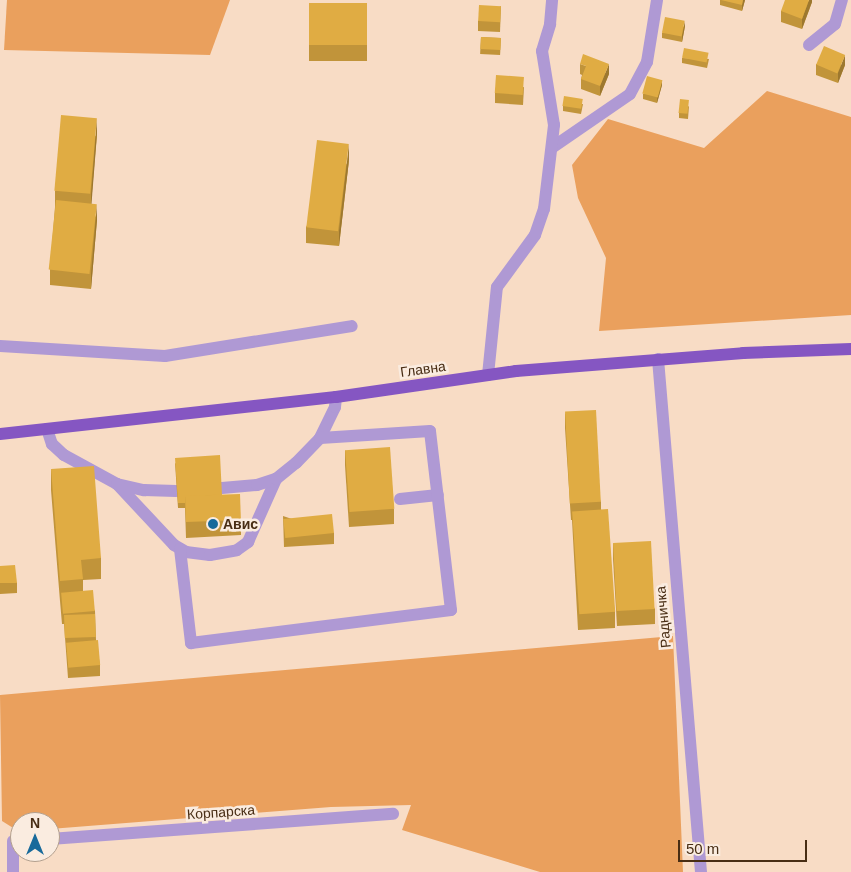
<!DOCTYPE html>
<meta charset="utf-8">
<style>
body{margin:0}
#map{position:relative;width:851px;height:872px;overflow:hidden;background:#f8dcc5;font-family:Helvetica,sans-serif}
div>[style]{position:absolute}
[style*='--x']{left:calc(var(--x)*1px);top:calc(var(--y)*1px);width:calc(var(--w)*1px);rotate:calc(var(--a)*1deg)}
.green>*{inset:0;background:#eaa05d}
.minor>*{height:12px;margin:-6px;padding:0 6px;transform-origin:6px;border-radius:6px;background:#af99d4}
.major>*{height:12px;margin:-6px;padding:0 6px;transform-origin:6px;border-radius:6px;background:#8556c2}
.wall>*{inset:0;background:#c1943a;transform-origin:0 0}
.shaded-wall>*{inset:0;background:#9d782f}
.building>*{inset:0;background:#e0ac43;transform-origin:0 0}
.dots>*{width:14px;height:14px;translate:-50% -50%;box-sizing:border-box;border:2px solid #faece0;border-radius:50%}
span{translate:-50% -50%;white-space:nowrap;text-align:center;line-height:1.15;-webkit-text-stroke:5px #faece0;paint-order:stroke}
.street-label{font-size:14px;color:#482d14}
.poi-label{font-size:14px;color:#482d14;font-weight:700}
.left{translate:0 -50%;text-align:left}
.north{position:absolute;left:10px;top:812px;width:50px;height:50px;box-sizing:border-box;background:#faece0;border:1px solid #b3a08e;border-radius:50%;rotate:0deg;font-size:14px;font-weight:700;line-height:20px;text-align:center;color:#482d14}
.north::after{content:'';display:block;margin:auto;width:18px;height:22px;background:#186a9b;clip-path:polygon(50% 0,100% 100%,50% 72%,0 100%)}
.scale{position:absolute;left:678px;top:840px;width:129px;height:22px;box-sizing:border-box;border:2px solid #482d14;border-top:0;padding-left:6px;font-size:15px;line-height:18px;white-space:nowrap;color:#482d14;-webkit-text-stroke:4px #faece0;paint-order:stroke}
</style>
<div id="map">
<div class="green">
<i style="clip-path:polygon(7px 0,230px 0,210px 55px,4px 50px)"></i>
<i style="clip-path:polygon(767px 91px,851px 117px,851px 315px,599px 331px,606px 258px,578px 198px,572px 165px,608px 119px,704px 148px)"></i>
<i style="clip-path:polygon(673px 636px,683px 872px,540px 872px,402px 830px,411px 805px,331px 807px,50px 829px,50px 822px,20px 822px,18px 831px,2px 821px,0 695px)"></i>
</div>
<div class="minor">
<i style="--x:809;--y:45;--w:33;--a:-39"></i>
<i style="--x:835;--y:24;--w:25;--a:-74"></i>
<i style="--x:553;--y:147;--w:93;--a:-34.5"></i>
<i style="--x:630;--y:94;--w:36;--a:-62"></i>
<i style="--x:647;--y:62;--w:63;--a:-80.8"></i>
<i style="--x:0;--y:346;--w:165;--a:3.5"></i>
<i style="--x:165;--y:356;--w:189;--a:-9.1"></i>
<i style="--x:658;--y:359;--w:515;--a:85.21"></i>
<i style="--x:488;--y:375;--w:88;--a:-84.2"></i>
<i style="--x:497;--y:287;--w:64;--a:-53.8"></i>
<i style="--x:535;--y:235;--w:28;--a:-71"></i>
<i style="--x:544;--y:209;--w:85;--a:-83.2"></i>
<i style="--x:554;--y:125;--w:75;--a:-99.2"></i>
<i style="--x:542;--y:51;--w:28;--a:-73"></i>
<i style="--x:550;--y:24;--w:24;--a:-85"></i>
<i style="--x:47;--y:429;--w:16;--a:72"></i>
<i style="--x:52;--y:444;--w:16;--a:43"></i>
<i style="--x:64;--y:455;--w:60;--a:28.7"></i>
<i style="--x:117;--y:484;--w:28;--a:13"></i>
<i style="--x:144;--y:490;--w:32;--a:2"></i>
<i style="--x:117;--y:484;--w:83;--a:46.9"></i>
<i style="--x:174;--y:545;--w:14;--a:30"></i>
<i style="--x:186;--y:552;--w:24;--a:7"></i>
<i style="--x:210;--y:555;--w:27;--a:-10"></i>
<i style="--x:237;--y:550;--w:14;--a:-36"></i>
<i style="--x:248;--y:542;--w:69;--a:-66"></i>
<i style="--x:222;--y:488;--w:35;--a:-5"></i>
<i style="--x:257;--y:485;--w:20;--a:-18"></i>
<i style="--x:276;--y:479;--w:26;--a:-39"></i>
<i style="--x:296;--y:463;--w:35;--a:-46"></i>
<i style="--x:320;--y:438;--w:34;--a:-64"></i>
<i style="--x:335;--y:407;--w:10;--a:-84"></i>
<i style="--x:400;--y:499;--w:38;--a:-6"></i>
<i style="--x:180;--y:549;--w:95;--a:83.3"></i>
<i style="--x:191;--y:643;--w:262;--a:-7.2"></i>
<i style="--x:451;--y:610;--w:180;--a:-96.7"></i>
<i style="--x:430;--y:431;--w:110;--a:176.4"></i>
<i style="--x:50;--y:839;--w:344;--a:-4.2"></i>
<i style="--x:13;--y:872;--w:31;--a:-90"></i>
</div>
<div class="major">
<i style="--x:0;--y:434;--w:338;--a:-6.3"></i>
<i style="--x:336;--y:397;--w:182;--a:-8.2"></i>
<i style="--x:516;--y:371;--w:228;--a:-4.5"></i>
<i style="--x:743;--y:353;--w:108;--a:-2.1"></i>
</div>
<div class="wall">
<i style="clip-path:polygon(720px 0,745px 0,742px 11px,720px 5px)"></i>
<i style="clip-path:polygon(812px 0,812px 2px,802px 29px,781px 22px,781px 11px)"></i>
<i style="left:309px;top:3px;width:58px;height:58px"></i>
<i style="clip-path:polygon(501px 6px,500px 32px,478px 31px,478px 21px)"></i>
<i style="clip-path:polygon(685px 26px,682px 42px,662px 38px,662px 33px)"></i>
<i style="left:481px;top:37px;width:20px;height:17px;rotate:3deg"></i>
<i style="clip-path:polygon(682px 58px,709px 59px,707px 68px,682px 63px)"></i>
<i style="clip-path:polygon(580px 64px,609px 74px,600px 96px,581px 89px,581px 79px,582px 75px,580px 74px)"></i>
<i style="clip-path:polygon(816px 64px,845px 65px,838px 83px,816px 75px)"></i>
<i style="clip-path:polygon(662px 85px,657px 103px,643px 99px,643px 94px)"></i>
<i style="clip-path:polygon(524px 87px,523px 105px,495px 103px,495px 93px)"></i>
<i style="clip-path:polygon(583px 104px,581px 114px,563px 111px,563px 106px)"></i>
<i style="clip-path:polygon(689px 106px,688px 119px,679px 118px,679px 113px)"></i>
<i style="clip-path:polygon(97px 134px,91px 204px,97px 220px,91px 289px,50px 285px,50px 270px,55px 207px,55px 191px)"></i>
<i style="clip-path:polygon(349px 160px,339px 246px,306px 243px,306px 227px)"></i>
<i style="clip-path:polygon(565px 412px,601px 502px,601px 509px,615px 612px,615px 628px,578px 630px,572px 520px,571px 520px,565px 428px)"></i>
<i style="clip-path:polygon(345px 450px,394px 509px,394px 524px,349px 527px,345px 465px)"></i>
<i style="clip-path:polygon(175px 463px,222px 495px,241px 520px,241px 535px,186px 538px,185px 508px,178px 508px)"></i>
<i style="clip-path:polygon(51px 469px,101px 558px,101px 579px,83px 580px,83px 591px,95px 611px,96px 640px,100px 665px,100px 676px,68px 678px,64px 624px,62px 624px,60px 601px,51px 490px)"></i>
<i style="clip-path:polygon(283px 516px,334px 533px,334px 544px,284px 547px)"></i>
<i style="clip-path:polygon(613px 543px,655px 609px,655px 624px,617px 626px,613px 559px)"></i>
<i style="clip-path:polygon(0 566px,17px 583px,17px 593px,0 594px)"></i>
</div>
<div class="shaded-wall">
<i style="clip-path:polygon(743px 0,745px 0,742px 11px,742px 5px)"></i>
<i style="clip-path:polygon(809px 0,812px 0,812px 2px,802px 29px,802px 19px)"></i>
<i style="clip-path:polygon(685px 21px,685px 26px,682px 42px,682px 36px)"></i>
<i style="clip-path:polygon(845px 55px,845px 65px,838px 83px,838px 73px)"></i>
<i style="clip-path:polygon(609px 64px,609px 74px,600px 96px,600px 86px)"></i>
<i style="clip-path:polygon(662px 80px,662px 85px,657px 103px,657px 98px)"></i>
<i style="clip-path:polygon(97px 118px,97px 134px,91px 210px,91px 194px)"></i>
<i style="clip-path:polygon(349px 144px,349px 160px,339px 246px,339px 231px)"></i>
<i style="clip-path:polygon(97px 204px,97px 220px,91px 289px,91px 274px)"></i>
</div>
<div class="building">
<i style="clip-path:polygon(721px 0,743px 0,742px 5px)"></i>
<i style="clip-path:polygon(785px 0,809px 0,802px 19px,781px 11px)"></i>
<i style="left:309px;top:3px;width:58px;height:42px"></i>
<i style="left:479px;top:5px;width:22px;height:16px;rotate:3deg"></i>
<i style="left:665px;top:17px;width:20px;height:16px;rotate:11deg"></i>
<i style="left:481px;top:37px;width:20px;height:12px;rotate:3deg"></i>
<i style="left:824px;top:46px;width:23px;height:20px;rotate:23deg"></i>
<i style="left:684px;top:48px;width:25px;height:10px;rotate:11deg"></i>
<i style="clip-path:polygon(583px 54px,609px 64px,600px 86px,581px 79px,586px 66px,580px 64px)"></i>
<i style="left:496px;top:75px;width:28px;height:18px;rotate:4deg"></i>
<i style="left:647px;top:76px;width:16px;height:18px;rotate:15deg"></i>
<i style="left:564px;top:96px;width:19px;height:10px;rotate:9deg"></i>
<i style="left:680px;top:99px;width:9px;height:14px;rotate:6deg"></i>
<i style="left:61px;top:115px;width:36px;height:76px;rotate:5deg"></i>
<i style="left:317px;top:140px;width:32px;height:88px;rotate:7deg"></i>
<i style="left:56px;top:200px;width:41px;height:70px;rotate:6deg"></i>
<i style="left:596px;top:410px;width:92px;height:31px;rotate:87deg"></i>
<i style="left:390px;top:447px;width:62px;height:45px;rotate:86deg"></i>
<i style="clip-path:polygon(220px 455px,222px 495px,185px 497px,185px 503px,178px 503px,175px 458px)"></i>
<i style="clip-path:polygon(94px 466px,101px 558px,81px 560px,83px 579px,60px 581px,51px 469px)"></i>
<i style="left:240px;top:494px;width:26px;height:55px;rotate:88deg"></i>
<i style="left:608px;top:509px;width:103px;height:36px;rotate:86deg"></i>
<i style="left:332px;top:514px;width:19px;height:49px;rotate:84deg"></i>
<i style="left:651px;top:541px;width:68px;height:38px;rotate:87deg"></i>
<i style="clip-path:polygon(15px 565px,17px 583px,0 583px,0 566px)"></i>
<i style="left:93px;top:590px;width:21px;height:32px;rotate:85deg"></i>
<i style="left:95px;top:614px;width:23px;height:31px;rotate:88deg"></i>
<i style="left:98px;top:640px;width:25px;height:32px;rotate:85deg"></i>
</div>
<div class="dots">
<i style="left:213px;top:524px;background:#186a9b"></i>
</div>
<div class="street-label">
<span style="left:423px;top:369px;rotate:-8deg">Главна</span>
<span style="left:663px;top:617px;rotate:-95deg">Радничка</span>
<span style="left:221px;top:812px;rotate:-4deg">Корпарска</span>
</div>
<div class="poi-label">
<span class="left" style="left:223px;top:524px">Авис</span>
</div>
<div class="north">N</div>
<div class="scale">50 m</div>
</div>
